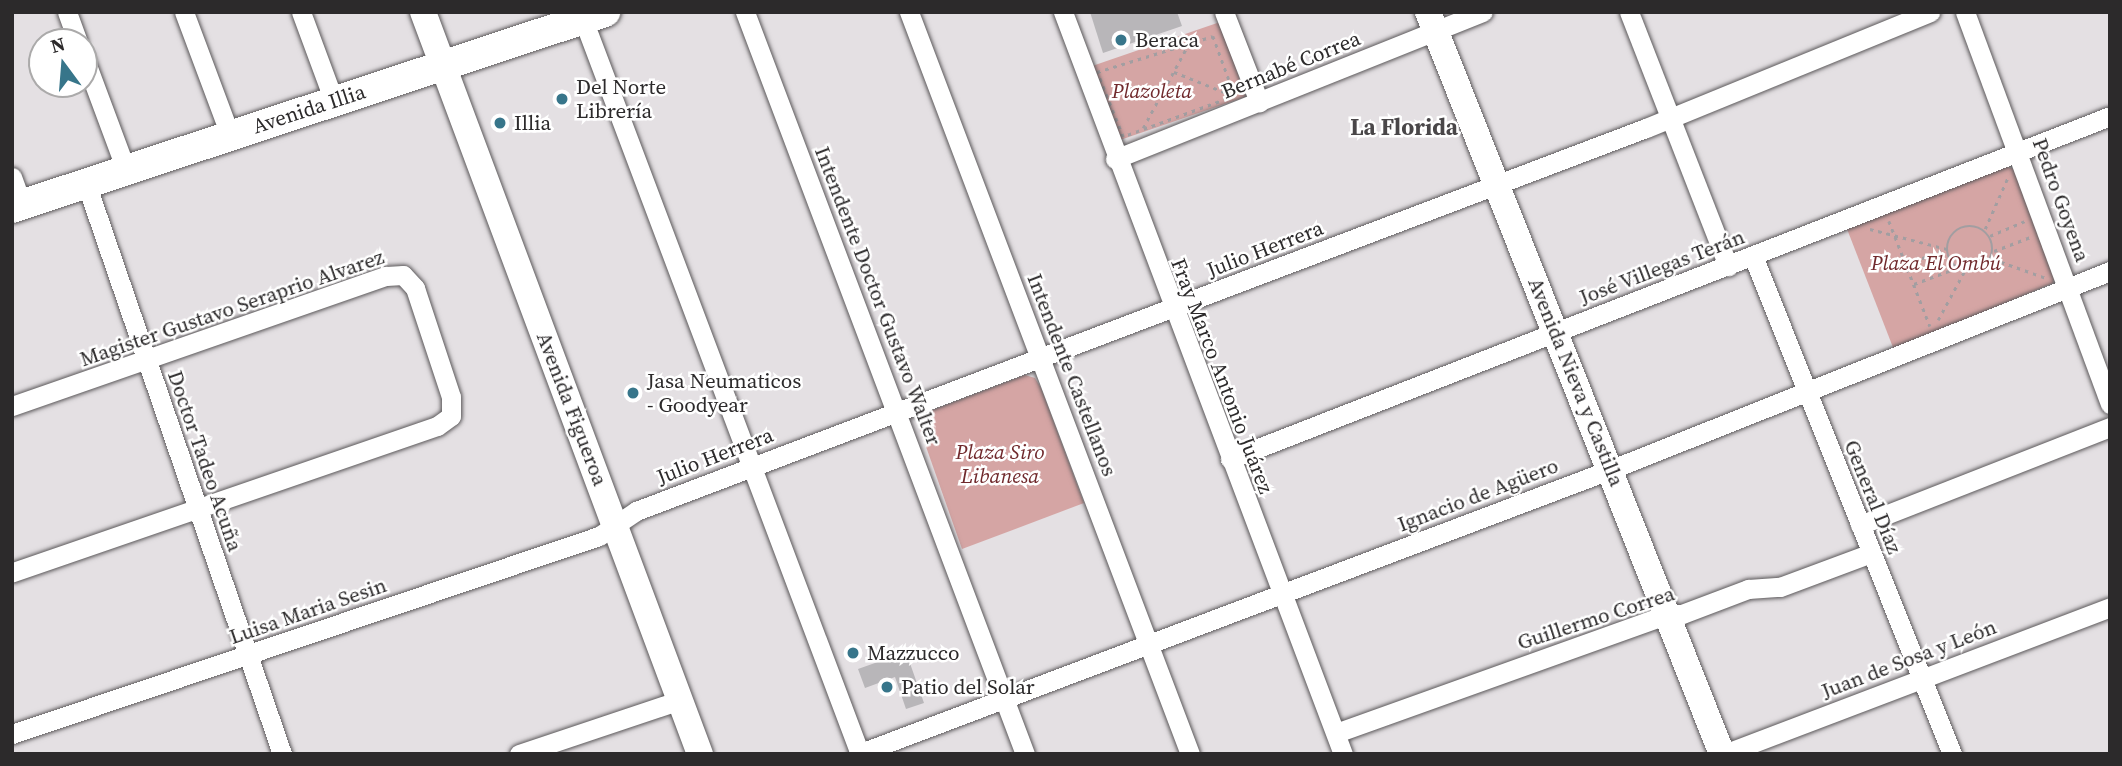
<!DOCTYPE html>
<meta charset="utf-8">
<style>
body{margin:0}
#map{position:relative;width:2122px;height:766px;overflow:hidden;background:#e4e0e3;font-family:"Source Serif 4",serif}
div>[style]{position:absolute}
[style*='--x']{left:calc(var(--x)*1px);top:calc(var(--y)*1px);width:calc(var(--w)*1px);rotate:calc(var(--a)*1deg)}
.green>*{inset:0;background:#d5a5a4;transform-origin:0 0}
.building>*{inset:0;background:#b8b6b9}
.path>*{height:2.5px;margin-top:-1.25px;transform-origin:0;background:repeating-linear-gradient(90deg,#a29ea1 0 3.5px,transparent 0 8.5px)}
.path>.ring{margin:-1.25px;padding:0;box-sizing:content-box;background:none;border:2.5px solid #a29ea1;border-radius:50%}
.roads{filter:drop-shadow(0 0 2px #5b585a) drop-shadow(0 0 2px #5b585a)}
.street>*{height:19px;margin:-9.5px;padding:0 9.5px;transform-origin:9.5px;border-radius:9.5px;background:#fff}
.secondary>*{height:26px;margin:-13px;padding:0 13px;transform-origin:13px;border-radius:13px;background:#fff}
.primary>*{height:30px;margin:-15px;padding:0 15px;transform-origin:15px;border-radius:15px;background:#fff}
.dots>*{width:19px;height:19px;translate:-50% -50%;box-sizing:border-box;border:4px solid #fff;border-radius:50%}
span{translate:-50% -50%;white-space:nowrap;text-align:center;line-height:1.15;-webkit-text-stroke:5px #fff;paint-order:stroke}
.poi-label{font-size:21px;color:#2c2a2b}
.left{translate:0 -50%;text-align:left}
.street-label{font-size:21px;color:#2c2a2b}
.park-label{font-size:21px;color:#70292c;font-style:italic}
.neighbourhood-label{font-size:23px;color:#494648;font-weight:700}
.frame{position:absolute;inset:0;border:14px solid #2c2a2b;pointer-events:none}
.north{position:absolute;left:28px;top:28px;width:70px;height:70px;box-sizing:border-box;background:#fff;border:2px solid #abaaaa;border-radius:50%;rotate:344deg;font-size:19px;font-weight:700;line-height:28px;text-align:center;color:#2c2a2b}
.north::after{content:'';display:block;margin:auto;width:24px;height:32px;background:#37758a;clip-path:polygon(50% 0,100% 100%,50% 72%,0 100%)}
</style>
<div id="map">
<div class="green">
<i style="left:1220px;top:22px;width:79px;height:139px;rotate:71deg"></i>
<i style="clip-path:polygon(2004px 166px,2014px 169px,2055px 275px,2053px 283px,1894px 350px,1847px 229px)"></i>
<i style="clip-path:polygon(1025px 375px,1035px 378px,1041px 388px,1084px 503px,962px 549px,917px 421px,922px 414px)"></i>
</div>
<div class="building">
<i style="clip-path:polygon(1090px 12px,1177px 12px,1182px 26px,1103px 53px)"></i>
<i style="clip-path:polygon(906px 652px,924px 703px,906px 709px,895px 677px,865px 688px,858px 669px)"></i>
</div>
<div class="path">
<i style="--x:1213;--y:36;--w:64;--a:69.9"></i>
<i style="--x:1235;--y:96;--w:119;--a:159.9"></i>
<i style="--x:1123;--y:137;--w:70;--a:-111.8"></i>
<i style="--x:1097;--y:72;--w:121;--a:-17.2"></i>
<i style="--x:1174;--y:72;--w:59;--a:21.8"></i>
<i style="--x:1143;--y:128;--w:94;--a:-61.5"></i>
<i style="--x:1889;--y:221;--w:113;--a:68.7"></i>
<i class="ring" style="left:1947px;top:226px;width:43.5px;height:43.5px"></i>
<i style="--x:1870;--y:229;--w:80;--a:14.6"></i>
<i style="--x:1985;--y:229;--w:57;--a:-66.1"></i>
<i style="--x:1990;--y:236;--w:39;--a:-23"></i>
<i style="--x:1994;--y:251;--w:39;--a:-21"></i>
<i style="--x:1993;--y:259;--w:56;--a:19.7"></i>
<i style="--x:1906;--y:264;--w:44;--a:-20.1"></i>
<i style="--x:1914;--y:284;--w:46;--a:-20.4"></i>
<i style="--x:1938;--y:320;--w:55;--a:-61.6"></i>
</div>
<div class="roads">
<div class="street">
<i style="--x:67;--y:12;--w:32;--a:70"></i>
<i style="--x:184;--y:12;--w:131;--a:69.5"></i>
<i style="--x:301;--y:12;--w:95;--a:69.7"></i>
<i style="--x:745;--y:12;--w:793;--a:69.33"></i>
<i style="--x:909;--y:12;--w:793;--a:69.26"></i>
<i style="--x:1063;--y:12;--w:793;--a:69.33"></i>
<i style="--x:1224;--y:12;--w:97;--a:68.7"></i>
<i style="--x:1629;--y:12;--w:273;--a:68.7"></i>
<i style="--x:1965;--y:12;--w:418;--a:69.7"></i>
<i style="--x:583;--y:19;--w:785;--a:69.35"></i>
<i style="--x:84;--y:57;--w:121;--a:69.6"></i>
<i style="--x:1115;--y:159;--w:396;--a:-21.8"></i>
<i style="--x:12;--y:177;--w:29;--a:70"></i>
<i style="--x:86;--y:183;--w:604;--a:71.05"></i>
<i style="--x:1753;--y:256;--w:536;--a:68.22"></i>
<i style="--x:12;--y:406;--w:396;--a:-19.2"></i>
<i style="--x:386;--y:276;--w:17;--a:-3"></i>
<i style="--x:403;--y:275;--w:18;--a:47"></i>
<i style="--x:415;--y:288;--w:115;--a:71.7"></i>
<i style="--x:451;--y:397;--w:19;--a:90"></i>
<i style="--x:451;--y:416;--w:17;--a:144"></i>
<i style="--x:437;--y:426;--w:449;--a:161"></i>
<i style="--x:1230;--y:459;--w:944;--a:-21.29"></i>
<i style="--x:1860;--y:525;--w:269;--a:-21.4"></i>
<i style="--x:1336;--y:733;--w:353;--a:-19.7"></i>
<i style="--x:1668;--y:614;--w:14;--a:0"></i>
<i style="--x:1682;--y:614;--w:71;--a:-20.7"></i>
<i style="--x:1748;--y:589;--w:32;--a:-4"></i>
<i style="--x:1780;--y:587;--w:97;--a:-20.5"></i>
<i style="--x:12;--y:734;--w:619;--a:-18.64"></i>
<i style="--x:599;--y:536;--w:45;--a:-34"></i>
<i style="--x:636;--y:511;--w:1080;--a:-20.77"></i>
<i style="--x:1646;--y:128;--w:307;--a:-22.2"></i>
<i style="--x:519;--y:754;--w:170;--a:-18.5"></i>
<i style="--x:858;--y:754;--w:806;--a:-20.71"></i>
<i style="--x:1612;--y:469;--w:536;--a:-21.68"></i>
<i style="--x:1724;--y:754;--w:413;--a:-20.8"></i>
</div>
<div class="secondary">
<i style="--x:423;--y:12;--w:792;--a:69.53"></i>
<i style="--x:1428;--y:12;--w:798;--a:68.39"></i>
</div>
<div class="primary">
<i style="--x:12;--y:208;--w:625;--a:-18.29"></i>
</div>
</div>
<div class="dots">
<i style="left:1121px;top:40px;background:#37758a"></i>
<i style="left:562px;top:99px;background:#37758a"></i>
<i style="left:500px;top:123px;background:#37758a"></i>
<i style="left:633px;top:393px;background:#37758a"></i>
<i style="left:853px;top:653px;background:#37758a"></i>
<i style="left:887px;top:687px;background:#37758a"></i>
</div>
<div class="poi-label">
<span class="left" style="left:1135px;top:40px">Beraca</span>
<span class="left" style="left:576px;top:99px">Del Norte<br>Librería</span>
<span class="left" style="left:514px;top:123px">Illia</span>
<span class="left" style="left:647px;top:393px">Jasa Neumaticos<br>- Goodyear</span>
<span class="left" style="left:867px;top:653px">Mazzucco</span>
<span class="left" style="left:901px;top:687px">Patio del Solar</span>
</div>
<div class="street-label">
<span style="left:1291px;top:65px;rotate:-22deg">Bernabé Correa</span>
<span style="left:309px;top:109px;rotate:-18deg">Avenida Illia</span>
<span style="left:2061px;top:200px;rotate:70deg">Pedro Goyena</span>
<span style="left:1265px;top:249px;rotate:-21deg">Julio Herrera</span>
<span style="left:1662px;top:267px;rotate:-21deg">José Villegas Terán</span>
<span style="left:878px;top:296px;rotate:69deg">Intendente Doctor Gustavo Walter</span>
<span style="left:232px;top:308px;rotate:-19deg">Magister Gustavo Seraprio Alvarez</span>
<span style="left:1072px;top:375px;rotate:69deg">Intendente Castellanos</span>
<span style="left:1222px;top:376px;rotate:69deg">Fray Marco Antonio Juárez</span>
<span style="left:1576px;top:382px;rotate:68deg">Avenida Nieva y Castilla</span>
<span style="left:572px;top:409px;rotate:69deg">Avenida Figueroa</span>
<span style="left:715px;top:456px;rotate:-21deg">Julio Herrera</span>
<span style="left:205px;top:461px;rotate:71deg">Doctor Tadeo Acuña</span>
<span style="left:1478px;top:495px;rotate:-21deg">Ignacio de Agüero</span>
<span style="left:1873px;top:497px;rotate:68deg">General Díaz</span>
<span style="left:308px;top:611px;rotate:-19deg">Luisa Maria Sesin</span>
<span style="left:1596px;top:618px;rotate:-18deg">Guillermo Correa</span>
<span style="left:1909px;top:659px;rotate:-21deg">Juan de Sosa y León</span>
</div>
<div class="park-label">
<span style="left:1152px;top:91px">Plazoleta</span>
<span style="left:1936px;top:263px">Plaza El Ombú</span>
<span style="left:1000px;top:464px">Plaza Siro<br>Libanesa</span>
</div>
<div class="neighbourhood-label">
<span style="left:1404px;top:127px">La Florida</span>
</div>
<div class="frame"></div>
<div class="north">N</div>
</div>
